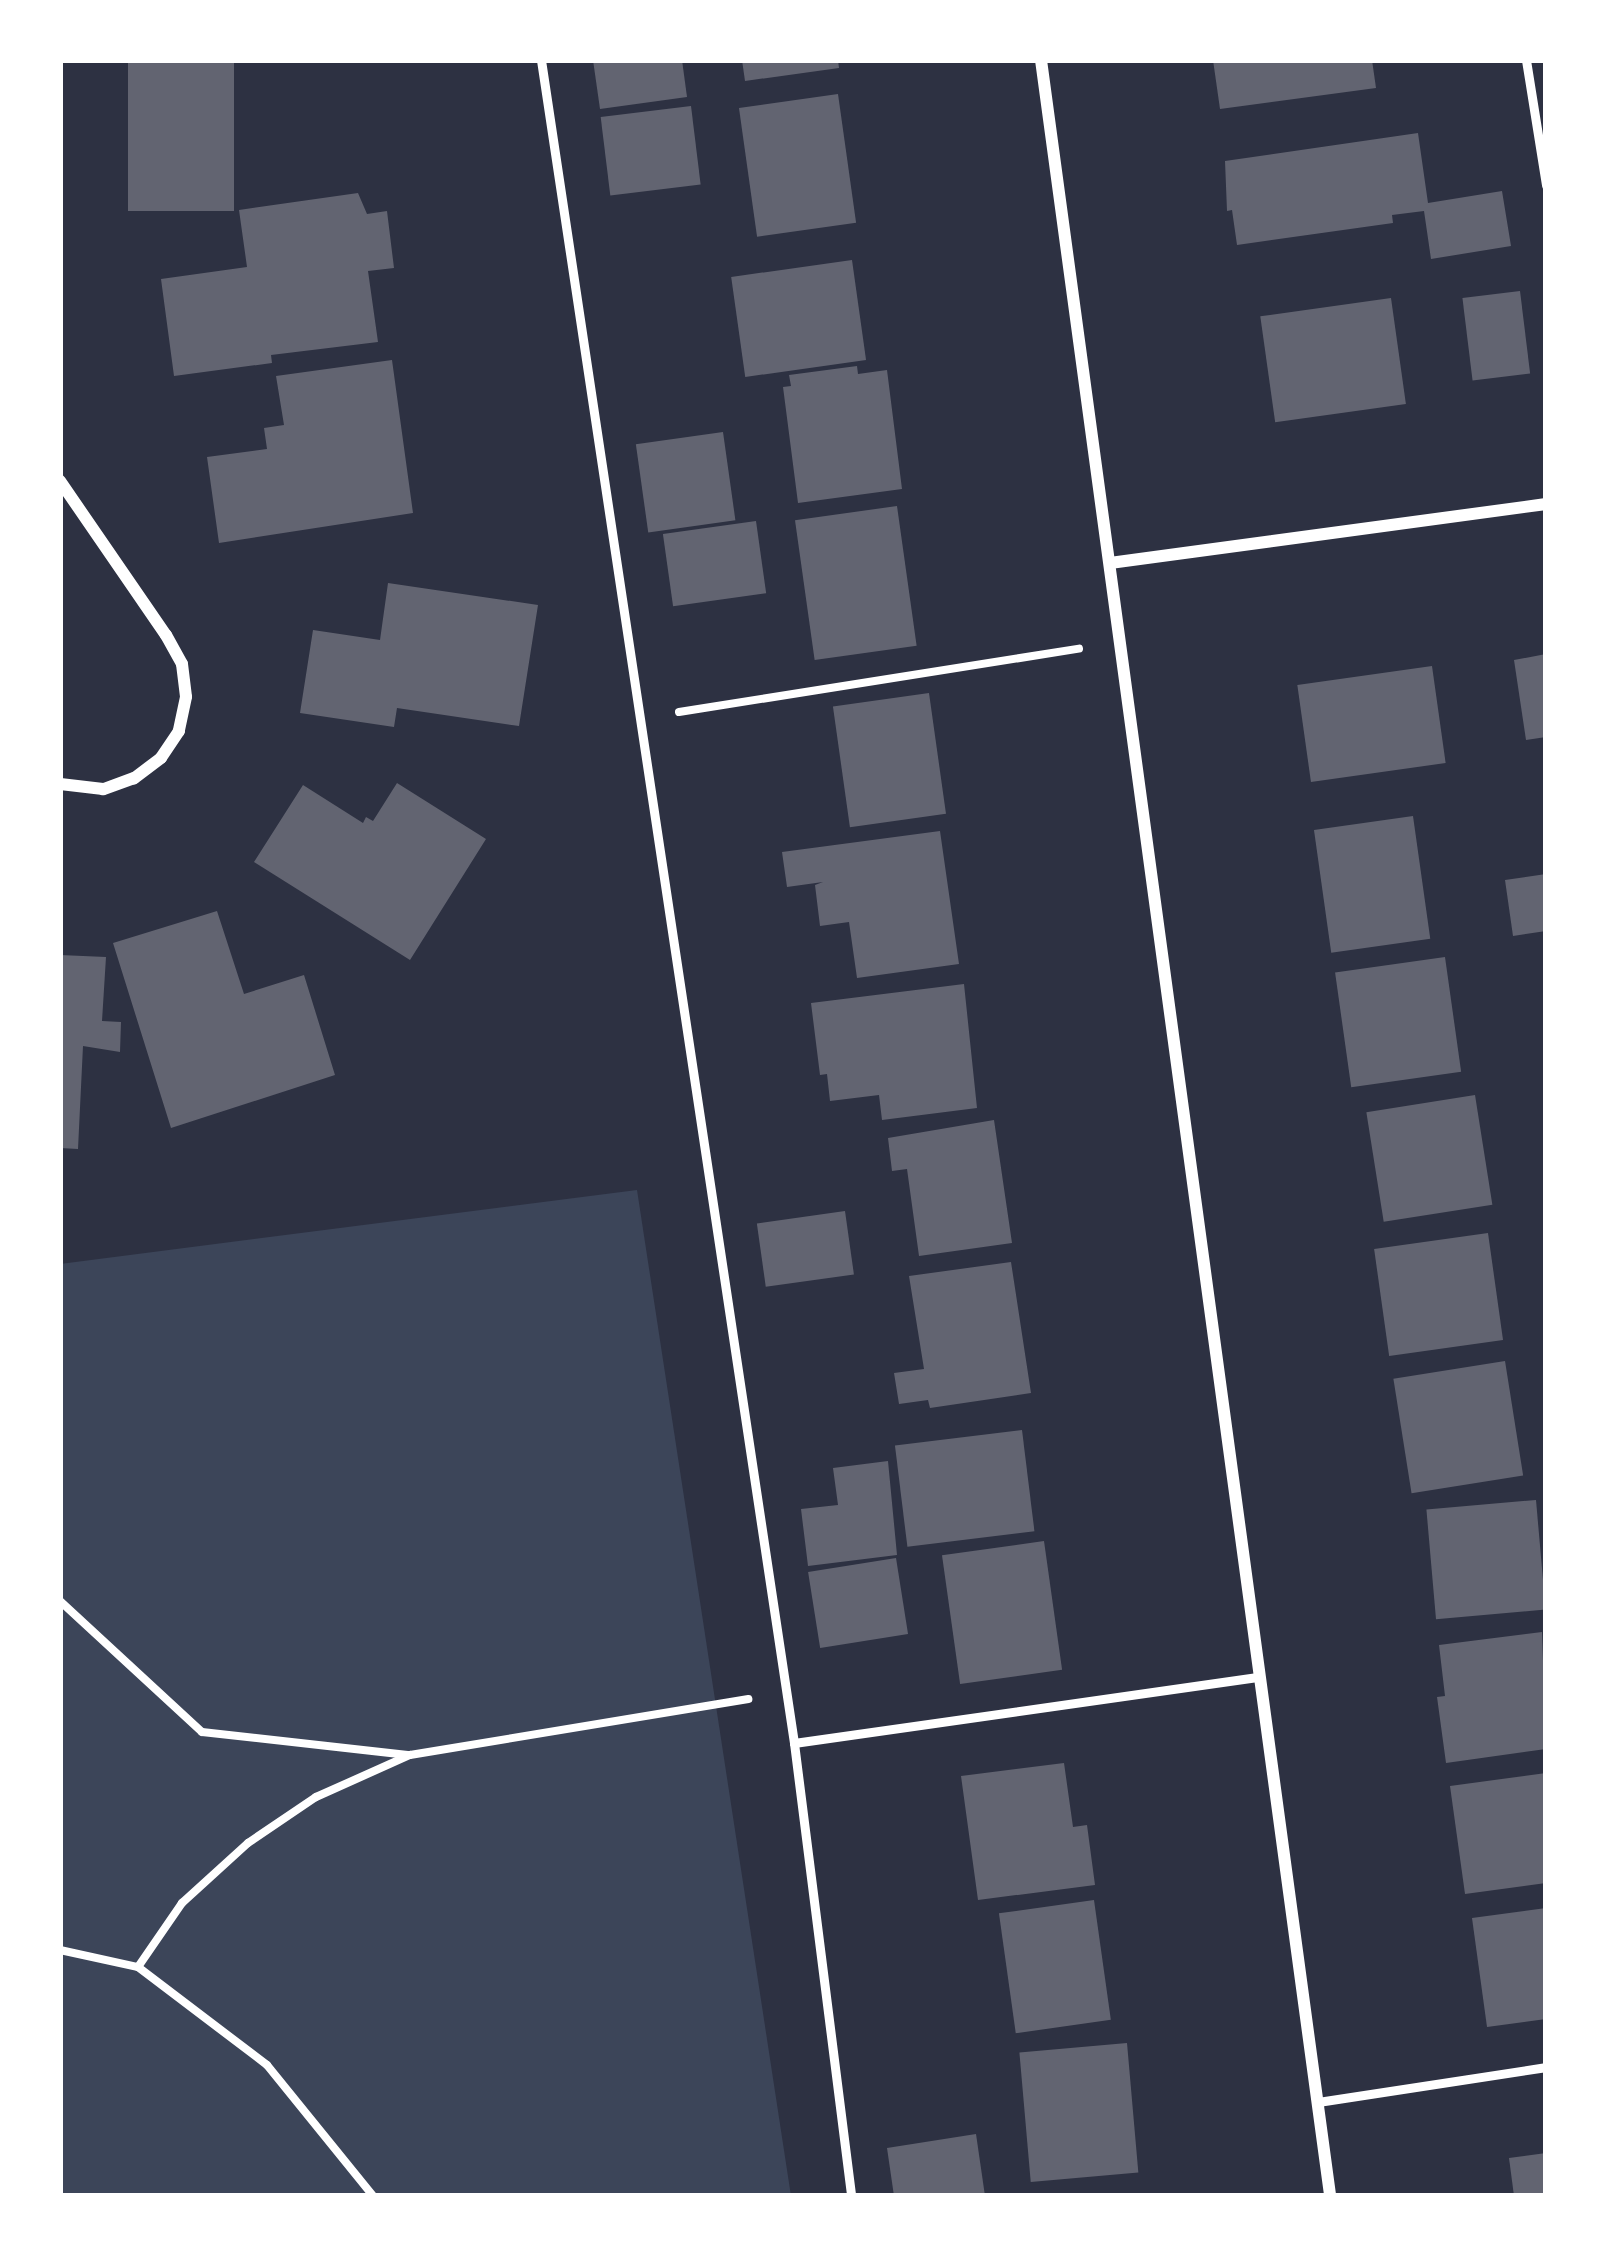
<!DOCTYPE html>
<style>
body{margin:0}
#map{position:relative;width:1606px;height:2256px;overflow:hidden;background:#2d3142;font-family:"Nunito Sans",sans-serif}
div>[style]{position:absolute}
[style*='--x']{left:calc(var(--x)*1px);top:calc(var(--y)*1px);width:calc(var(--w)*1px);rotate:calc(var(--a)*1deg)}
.green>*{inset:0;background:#3c4559}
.building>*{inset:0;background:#626471;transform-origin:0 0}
.path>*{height:8px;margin:-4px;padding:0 4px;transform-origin:4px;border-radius:4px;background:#fff}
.service>*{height:9px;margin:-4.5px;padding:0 4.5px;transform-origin:4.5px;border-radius:4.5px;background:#fff}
.minor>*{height:12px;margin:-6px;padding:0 6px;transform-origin:6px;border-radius:6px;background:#fff}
span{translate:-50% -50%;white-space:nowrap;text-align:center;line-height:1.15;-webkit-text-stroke:12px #fff;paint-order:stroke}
.frame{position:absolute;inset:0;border:63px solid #fff;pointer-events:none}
</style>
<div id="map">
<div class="green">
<i style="clip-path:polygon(637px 1190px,791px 2196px,60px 2196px,60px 1264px)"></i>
</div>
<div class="building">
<i style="left:128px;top:60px;width:106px;height:151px"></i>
<i style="clip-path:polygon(593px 60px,682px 60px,687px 97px,600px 109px)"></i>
<i style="clip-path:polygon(742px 60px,838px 60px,839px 68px,745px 81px)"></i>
<i style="clip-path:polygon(1213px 60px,1372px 60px,1376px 88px,1220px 109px)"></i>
<i style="left:838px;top:94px;width:130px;height:100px;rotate:82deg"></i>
<i style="left:691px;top:106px;width:79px;height:91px;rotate:83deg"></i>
<i style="clip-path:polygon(1418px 133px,1428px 203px,1502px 191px,1511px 246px,1431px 259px,1424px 211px,1392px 215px,1393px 223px,1237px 245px,1232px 210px,1227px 211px,1225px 161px)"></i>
<i style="clip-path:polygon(358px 193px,367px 214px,387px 211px,394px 268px,368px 271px,378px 342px,271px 355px,272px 363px,174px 376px,161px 279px,247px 267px,239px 210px)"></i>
<i style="left:852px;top:260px;width:101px;height:122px;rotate:82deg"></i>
<i style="left:1520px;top:291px;width:83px;height:58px;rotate:83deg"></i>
<i style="left:1391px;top:298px;width:107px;height:132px;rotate:82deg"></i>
<i style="clip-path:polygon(392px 360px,413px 513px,219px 543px,207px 457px,267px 449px,264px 428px,284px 425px,276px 376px)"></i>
<i style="clip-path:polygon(857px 366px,858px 374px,887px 370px,902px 489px,798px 503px,783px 387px,791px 386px,789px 375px)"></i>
<i style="left:723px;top:432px;width:89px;height:88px;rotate:82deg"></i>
<i style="left:897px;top:506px;width:141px;height:103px;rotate:82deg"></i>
<i style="left:756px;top:521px;width:73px;height:94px;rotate:82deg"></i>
<i style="clip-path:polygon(388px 583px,538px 605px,519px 726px,397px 708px,394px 727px,300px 713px,313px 630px,380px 640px)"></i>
<i style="clip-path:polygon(1546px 654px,1546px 737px,1526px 740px,1514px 660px)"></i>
<i style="left:1432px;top:666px;width:98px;height:136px;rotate:82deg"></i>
<i style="left:929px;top:693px;width:122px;height:97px;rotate:82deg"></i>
<i style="clip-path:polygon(397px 783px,486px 839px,410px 960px,254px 862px,303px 785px,363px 823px,366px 817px,373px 821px)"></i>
<i style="left:1413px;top:816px;width:124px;height:100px;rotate:82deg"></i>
<i style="clip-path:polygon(940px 831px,959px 964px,857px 978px,849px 922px,820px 926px,815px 885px,823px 882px,787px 887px,782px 852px)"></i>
<i style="clip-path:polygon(1546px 874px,1546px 931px,1513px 936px,1505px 880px)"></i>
<i style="clip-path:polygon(217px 911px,244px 994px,304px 975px,335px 1075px,171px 1128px,113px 943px)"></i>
<i style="clip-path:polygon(60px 955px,106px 957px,102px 1021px,121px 1022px,120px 1052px,83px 1046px,78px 1149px,60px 1148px)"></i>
<i style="left:1445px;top:957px;width:116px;height:111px;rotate:82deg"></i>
<i style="clip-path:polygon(964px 984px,977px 1108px,882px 1120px,879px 1095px,830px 1101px,827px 1074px,820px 1075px,811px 1003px)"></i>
<i style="left:1475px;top:1095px;width:111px;height:110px;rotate:81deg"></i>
<i style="clip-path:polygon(994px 1120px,1012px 1243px,919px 1256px,907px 1169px,892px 1171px,888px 1138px)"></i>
<i style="left:845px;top:1211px;width:64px;height:89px;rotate:82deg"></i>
<i style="left:1488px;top:1233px;width:108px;height:115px;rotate:82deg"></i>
<i style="clip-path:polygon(1011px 1262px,1031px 1393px,930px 1408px,928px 1400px,899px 1404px,894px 1373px,924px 1369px,909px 1276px)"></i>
<i style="left:1505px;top:1361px;width:116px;height:113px;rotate:81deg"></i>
<i style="left:1022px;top:1430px;width:102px;height:128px;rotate:83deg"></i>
<i style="clip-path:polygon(888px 1461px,897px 1555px,808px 1566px,801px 1509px,838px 1505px,833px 1468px)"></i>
<i style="left:1536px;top:1500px;width:110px;height:110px;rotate:85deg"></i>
<i style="left:1044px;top:1541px;width:130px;height:103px;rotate:82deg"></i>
<i style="left:896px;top:1558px;width:77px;height:89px;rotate:81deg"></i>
<i style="clip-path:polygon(1542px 1632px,1546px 1749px,1446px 1763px,1437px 1697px,1445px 1696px,1439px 1645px)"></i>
<i style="clip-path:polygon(1064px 1763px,1073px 1827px,1087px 1825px,1095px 1885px,978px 1900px,961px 1776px)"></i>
<i style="clip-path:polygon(1546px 1773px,1546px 1883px,1465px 1894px,1450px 1786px)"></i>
<i style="left:1094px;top:1900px;width:121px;height:96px;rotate:82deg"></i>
<i style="clip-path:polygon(1546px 1908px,1546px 2019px,1487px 2027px,1472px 1918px)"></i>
<i style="left:1127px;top:2043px;width:130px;height:108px;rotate:85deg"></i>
<i style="clip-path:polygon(976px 2134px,985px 2196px,894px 2196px,887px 2148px)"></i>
<i style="clip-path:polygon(1546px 2153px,1546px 2196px,1514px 2196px,1509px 2158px)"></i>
</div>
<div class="path">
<i style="--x:679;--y:712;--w:405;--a:-9"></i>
<i style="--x:60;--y:1601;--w:193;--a:42.7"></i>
<i style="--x:202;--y:1732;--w:207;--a:6.4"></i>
<i style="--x:60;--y:1950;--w:80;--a:12.3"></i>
<i style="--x:138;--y:1967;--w:162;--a:37.2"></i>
<i style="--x:267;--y:2065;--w:169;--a:51"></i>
<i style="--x:138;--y:1967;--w:78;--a:-55.5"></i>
<i style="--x:182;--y:1903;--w:89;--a:-42.3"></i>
<i style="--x:248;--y:1843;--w:82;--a:-34.1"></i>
<i style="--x:316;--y:1797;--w:103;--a:-24.1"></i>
<i style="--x:410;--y:1755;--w:343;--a:-9.4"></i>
</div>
<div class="service">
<i style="--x:541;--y:60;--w:1702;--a:81.45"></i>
<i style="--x:794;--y:1743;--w:457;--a:82.8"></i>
<i style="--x:1526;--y:60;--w:127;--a:80.9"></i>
<i style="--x:794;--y:1743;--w:468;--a:-8.1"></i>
<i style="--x:1318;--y:2102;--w:231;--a:-8.7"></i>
</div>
<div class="minor">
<i style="--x:1041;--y:60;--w:2155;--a:82.29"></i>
<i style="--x:60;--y:481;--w:187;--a:55.5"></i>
<i style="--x:166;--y:635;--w:33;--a:61"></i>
<i style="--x:182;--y:664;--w:33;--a:83"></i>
<i style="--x:186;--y:697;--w:35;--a:102"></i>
<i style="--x:179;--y:731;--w:32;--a:124"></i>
<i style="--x:161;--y:758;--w:34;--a:143"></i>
<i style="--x:134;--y:778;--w:33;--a:160"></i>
<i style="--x:103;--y:789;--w:43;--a:-173.4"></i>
<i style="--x:1110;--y:563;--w:440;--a:-7.7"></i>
</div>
<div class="frame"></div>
</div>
